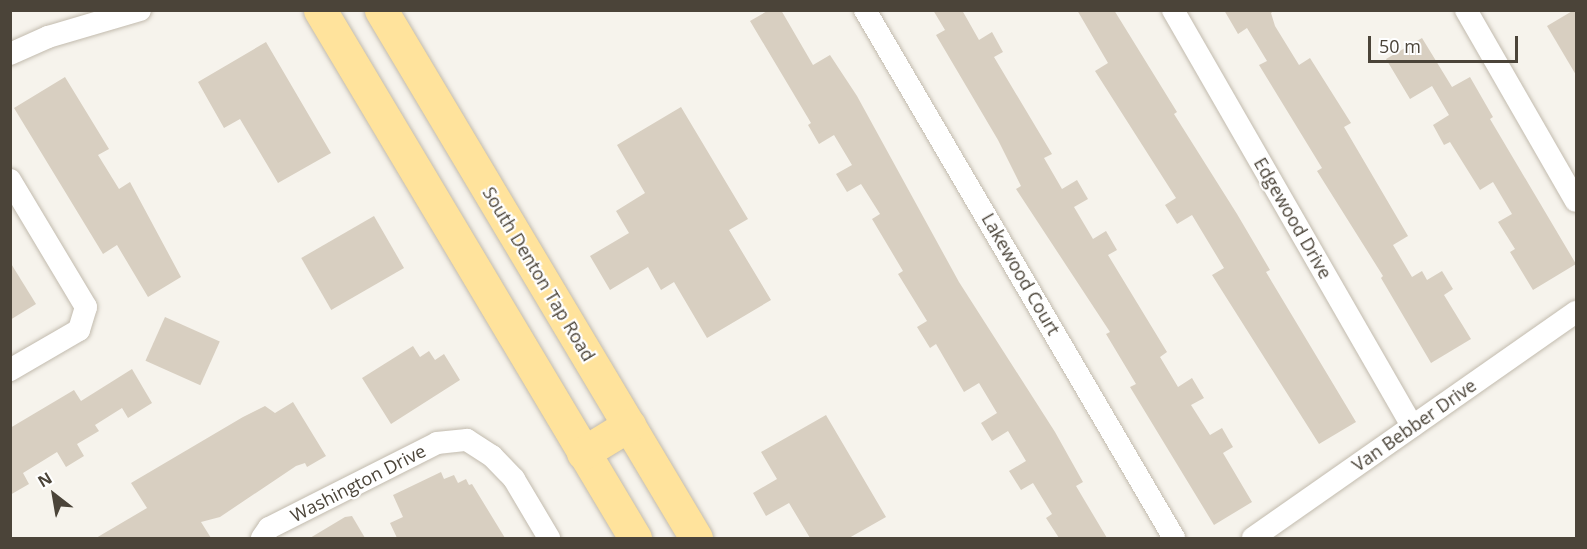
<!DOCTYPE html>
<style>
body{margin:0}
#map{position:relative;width:1587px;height:549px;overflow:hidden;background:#f6f3ec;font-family:"Open Sans",sans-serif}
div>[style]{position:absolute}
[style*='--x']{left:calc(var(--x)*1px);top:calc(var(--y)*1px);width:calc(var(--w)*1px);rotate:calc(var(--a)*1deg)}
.building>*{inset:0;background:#d8cfc1;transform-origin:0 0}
.roads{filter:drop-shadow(0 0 2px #c2bbae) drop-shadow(0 0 2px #c2bbae)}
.minor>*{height:22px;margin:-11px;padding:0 11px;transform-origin:11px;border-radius:11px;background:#fff}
.primary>*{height:33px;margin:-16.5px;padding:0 16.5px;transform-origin:16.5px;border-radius:16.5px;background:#ffe39c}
span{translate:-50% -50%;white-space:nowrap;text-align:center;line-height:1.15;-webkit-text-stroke:4.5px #fff;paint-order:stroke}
.street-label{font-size:18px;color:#4b4439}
.frame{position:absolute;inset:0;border:12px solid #4b4439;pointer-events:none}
.north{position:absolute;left:24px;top:465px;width:60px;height:60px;-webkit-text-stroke:4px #fff;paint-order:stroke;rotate:329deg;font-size:16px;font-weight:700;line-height:24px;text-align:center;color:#4b4439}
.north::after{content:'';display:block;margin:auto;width:21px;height:27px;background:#4b4439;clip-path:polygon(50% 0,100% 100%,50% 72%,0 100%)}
.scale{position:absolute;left:1368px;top:36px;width:150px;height:27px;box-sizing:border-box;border:3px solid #4b4439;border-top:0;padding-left:8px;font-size:18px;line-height:21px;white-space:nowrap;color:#4b4439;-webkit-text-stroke:4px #fff;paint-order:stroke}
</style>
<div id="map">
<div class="building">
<i style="clip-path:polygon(769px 10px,781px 10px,813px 65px,830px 55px,857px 96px,959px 282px,1055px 432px,1083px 482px,1076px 486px,1107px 538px,1059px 538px,1046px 518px,1052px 514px,1033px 483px,1021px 490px,1009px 471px,1026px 461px,1008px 431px,992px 441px,981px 423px,997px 413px,979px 383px,964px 392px,936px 344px,930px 348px,917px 327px,927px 321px,898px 274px,903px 271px,872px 219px,880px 214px,861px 184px,847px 192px,836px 174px,852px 165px,834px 135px,819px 144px,808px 125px,811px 123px,750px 21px)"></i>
<i style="clip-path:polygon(933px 10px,962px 10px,979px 40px,992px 32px,1003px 52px,994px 57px,1052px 154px,1044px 158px,1062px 189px,1077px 180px,1088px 199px,1074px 207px,1093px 239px,1106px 231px,1117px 250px,1108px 255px,1167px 352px,1160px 357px,1178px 387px,1192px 378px,1204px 398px,1191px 405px,1210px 435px,1222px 428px,1233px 447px,1223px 453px,1252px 502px,1214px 525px,1130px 387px,1136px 384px,1106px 334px,1110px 332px,1016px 189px,1021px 186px,998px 140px,936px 35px,945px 30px)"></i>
<i style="clip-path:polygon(1077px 10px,1114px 10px,1177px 112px,1174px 114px,1237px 214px,1270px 270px,1266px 272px,1356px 422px,1319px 444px,1212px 275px,1224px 268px,1192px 215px,1177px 224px,1165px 205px,1176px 198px,1095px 71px,1108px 63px)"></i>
<i style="clip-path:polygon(1224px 10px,1274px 10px,1271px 13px,1275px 26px,1299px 65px,1310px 58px,1351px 123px,1344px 127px,1408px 236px,1393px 245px,1412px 277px,1422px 271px,1427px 280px,1442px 271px,1453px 289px,1444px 295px,1471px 339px,1431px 363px,1381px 278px,1383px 276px,1317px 171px,1322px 168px,1259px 65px,1267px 61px,1247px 28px,1238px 34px)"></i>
<i style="clip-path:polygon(1574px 10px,1576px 10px,1576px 75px,1547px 26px)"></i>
<i style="clip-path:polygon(1422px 38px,1452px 87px,1470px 77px,1493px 117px,1490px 119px,1576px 264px,1533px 290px,1510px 252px,1515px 249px,1498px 222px,1512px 214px,1493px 182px,1480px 190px,1450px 142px,1444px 145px,1433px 125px,1449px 115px,1432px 86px,1410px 99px,1386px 59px)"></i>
<i style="clip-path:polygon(266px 42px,331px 153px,278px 183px,240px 119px,224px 128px,198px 82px)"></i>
<i style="clip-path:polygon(65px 77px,109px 149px,98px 155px,119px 189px,130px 182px,181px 277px,148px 297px,117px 245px,103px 254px,14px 108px)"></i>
<i style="clip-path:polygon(681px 107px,748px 219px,729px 230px,771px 300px,707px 338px,674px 282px,661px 290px,648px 267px,610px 290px,590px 256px,629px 233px,616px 211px,645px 193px,617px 145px)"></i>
<i style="left:374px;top:216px;width:60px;height:84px;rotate:60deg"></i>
<i style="clip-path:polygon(10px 262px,36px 304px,10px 320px)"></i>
<i style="left:165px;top:317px;width:60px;height:48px;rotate:24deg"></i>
<i style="clip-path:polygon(413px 346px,420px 357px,429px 351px,435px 360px,444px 354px,460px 380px,391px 424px,362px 378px)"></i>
<i style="clip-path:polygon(132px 369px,152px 403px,128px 418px,122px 408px,95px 425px,99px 431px,77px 444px,84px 456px,66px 467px,57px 452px,23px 473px,29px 484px,10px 495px,10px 428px,74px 390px,81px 401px)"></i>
<i style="clip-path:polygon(293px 402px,326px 456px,307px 467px,305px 463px,296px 466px,220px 517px,201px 522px,211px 538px,96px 538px,147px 508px,131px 483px,243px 417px,265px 406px,275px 413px)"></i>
<i style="clip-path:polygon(826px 415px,886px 517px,849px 538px,810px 538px,789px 503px,766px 516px,753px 493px,777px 479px,761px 452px)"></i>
<i style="clip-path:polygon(441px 472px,444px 479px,454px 475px,458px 483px,466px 479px,469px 485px,472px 484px,505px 538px,397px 538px,390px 523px,403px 517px,393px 495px)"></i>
<i style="clip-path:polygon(352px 516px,365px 538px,310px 538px,345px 517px)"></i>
</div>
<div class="roads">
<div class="minor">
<i style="--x:865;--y:10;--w:612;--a:59.66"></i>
<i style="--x:1173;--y:10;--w:480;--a:60.1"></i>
<i style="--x:1466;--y:10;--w:220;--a:60.1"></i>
<i style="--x:10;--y:54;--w:42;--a:-24.1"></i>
<i style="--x:48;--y:37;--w:96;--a:-16.4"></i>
<i style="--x:10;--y:180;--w:148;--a:59.1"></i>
<i style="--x:86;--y:307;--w:24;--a:107"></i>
<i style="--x:79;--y:330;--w:80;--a:149.9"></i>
<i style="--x:262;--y:538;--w:12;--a:-55"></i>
<i style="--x:269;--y:528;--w:188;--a:-26.8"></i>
<i style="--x:437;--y:443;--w:30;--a:-6"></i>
<i style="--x:467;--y:440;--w:30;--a:33"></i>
<i style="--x:492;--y:456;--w:32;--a:46"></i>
<i style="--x:514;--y:479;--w:69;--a:59.3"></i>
<i style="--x:1253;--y:538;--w:394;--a:-35"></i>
</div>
<div class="primary">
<i style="--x:320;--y:10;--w:615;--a:59.18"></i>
<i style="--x:381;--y:10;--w:615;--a:59.18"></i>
<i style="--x:583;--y:453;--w:54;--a:-31.3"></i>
</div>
</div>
<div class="street-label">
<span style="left:1293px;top:218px;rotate:60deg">Edgewood Drive</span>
<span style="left:539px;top:274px;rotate:59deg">South Denton Tap Road</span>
<span style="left:1021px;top:274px;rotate:60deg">Lakewood Court</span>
<span style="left:1414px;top:425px;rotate:-35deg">Van Bebber Drive</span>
<span style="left:358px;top:483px;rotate:-27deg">Washington Drive</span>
</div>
<div class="frame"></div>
<div class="north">N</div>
<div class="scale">50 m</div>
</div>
